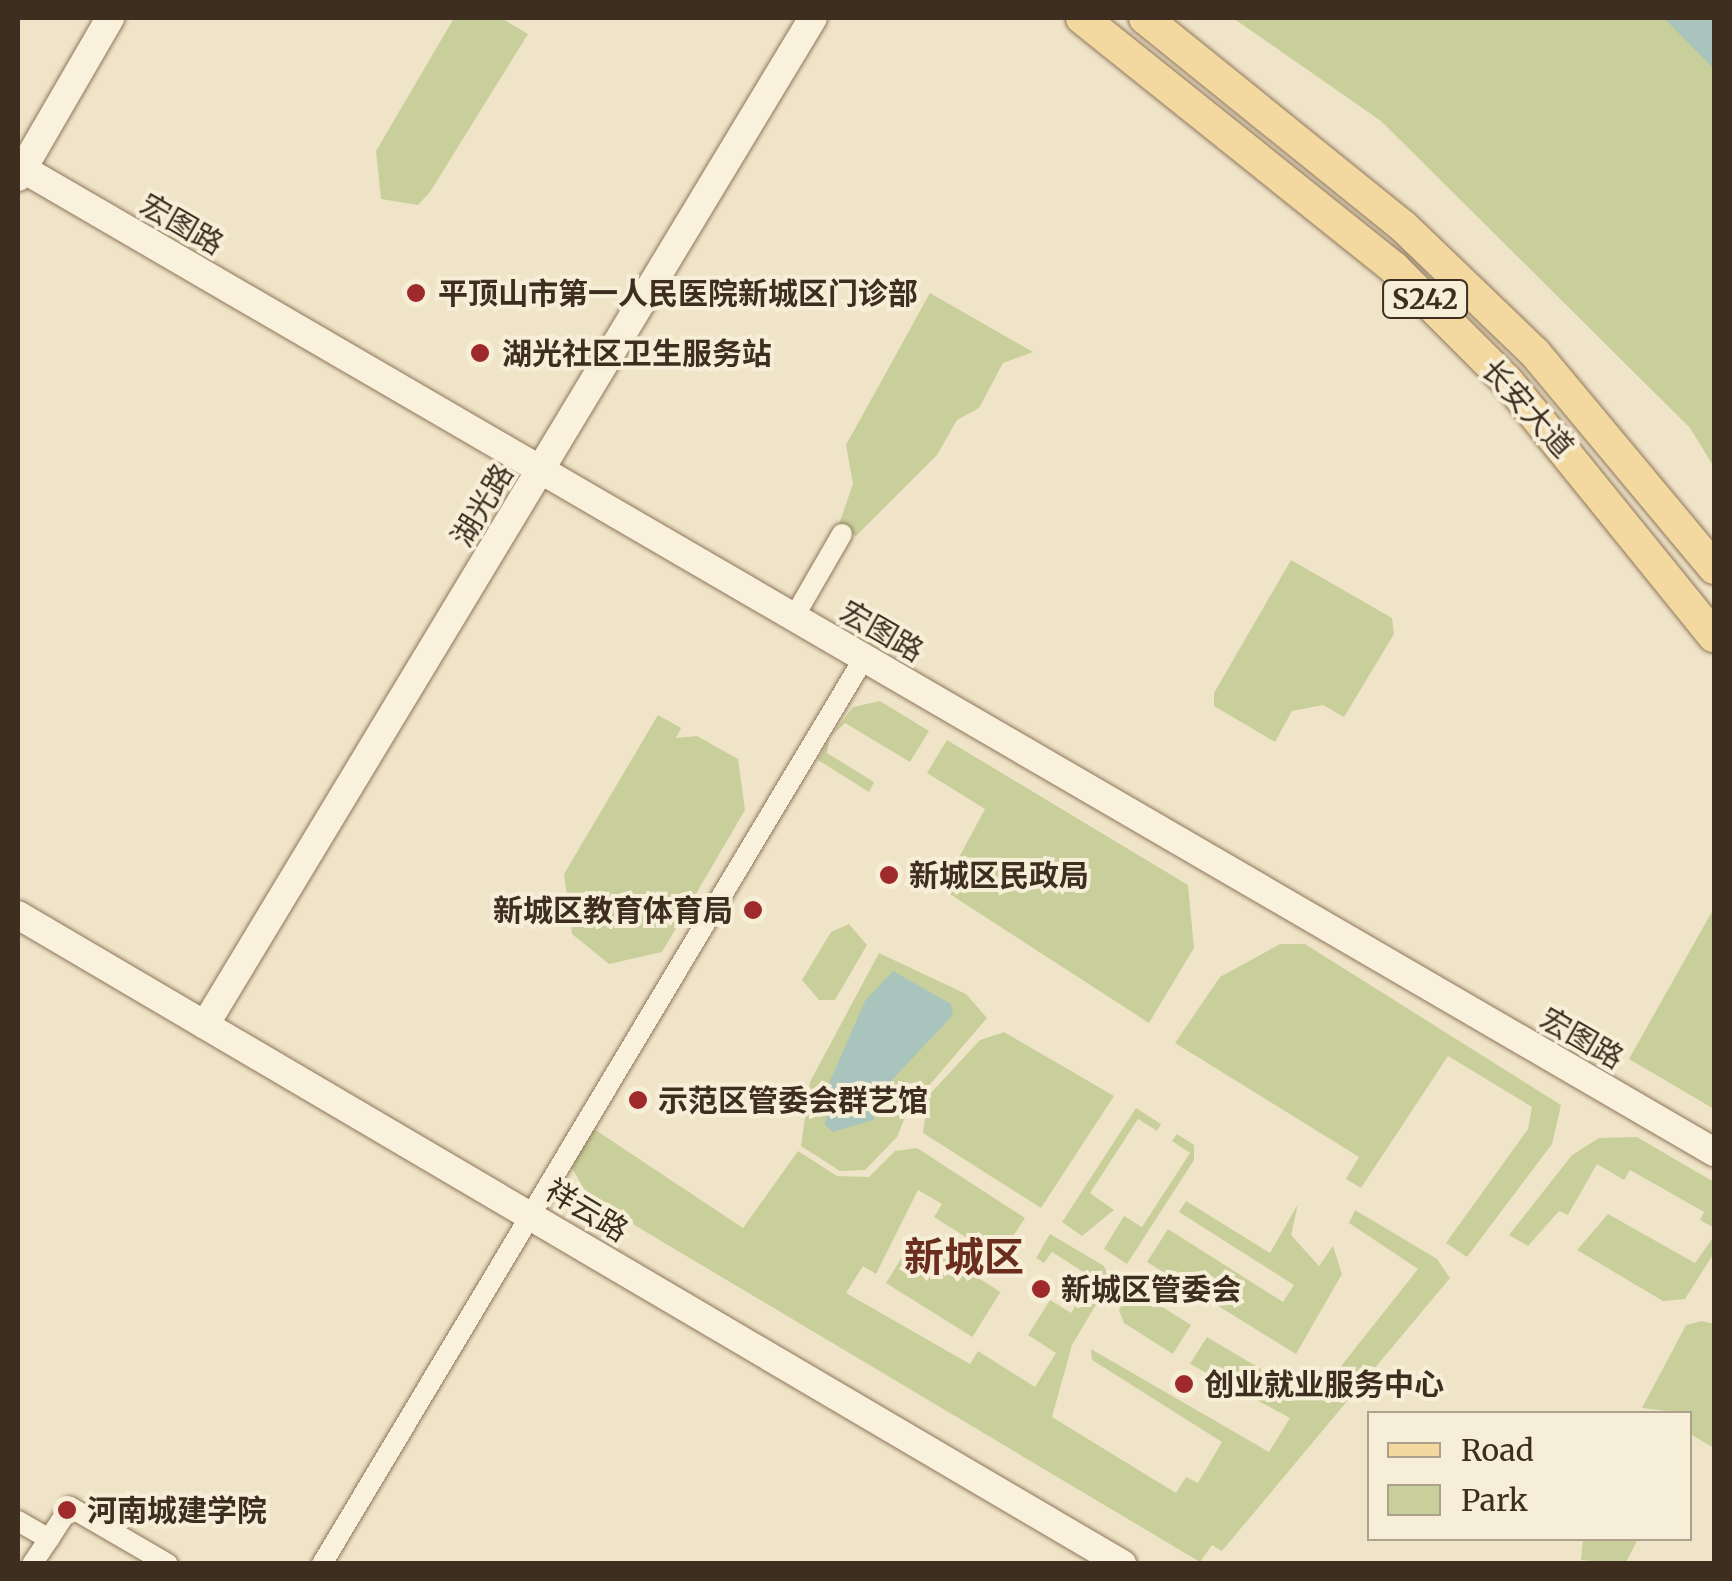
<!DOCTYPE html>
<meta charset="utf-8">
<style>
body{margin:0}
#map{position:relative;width:1732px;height:1581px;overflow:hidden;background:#f0e4c8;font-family:Merriweather,"Noto Sans SC",serif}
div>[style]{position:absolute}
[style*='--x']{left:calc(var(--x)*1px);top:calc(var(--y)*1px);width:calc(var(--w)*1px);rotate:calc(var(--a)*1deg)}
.green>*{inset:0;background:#c9cf9b;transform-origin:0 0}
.water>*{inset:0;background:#a9c4bc}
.roads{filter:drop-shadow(0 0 2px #8d765c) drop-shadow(0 0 2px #8d765c)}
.street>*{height:20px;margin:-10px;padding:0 10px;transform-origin:10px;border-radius:10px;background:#faf1dc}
.secondary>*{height:28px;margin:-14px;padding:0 14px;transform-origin:14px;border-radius:14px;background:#faf1dc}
.primary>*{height:32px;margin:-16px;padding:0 16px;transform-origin:16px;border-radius:16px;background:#f3d9a0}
.dots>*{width:28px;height:28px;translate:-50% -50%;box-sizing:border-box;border:5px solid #f7eed8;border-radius:50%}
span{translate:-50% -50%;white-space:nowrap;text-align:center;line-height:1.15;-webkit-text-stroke:8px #f7eed8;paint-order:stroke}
.shield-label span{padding:2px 8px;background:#f7eed8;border:2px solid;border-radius:8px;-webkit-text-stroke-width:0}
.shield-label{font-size:28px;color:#3d2e20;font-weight:700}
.street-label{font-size:30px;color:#3d2e20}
.poi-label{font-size:30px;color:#3d2e20;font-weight:700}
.left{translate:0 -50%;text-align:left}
.right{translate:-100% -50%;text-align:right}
.district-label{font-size:40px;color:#6b2e1e;font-weight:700}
.frame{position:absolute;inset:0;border:20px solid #3d2e20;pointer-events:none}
.legend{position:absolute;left:1367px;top:1411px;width:325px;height:130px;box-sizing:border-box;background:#f7eed8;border:2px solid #ada18e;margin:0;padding:12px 18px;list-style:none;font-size:30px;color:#3d2e20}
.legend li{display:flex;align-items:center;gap:20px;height:50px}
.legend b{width:50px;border:2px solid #ada18e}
</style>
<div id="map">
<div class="green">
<i style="clip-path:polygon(454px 18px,501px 18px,528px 34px,430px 192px,418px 205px,381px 199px,376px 151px)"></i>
<i style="clip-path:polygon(1233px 18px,1714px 18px,1714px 467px,1690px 428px,1381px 121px)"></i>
<i style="clip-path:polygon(930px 293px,1033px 352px,1003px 363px,979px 408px,957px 420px,937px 455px,856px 536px,838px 527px,853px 484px,846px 445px)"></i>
<i style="clip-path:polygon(1291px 560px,1392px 618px,1394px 634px,1344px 717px,1323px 705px,1292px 711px,1275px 742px,1214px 706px,1214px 693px)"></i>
<i style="clip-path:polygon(880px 701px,929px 731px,910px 762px,845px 723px,832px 735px,853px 707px)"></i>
<i style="clip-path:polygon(658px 715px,681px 728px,676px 738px,697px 736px,738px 759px,745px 810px,662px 952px,609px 964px,572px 934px,564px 874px)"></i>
<i style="clip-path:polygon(829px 740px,827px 753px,874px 782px,869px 792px,818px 760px)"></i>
<i style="clip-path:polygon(947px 740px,1188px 885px,1194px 948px,1149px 1023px,942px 889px,985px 809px,927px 773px)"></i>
<i style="clip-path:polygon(1714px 908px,1714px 1109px,1629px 1059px)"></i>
<i style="clip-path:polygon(849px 924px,867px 945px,835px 1000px,819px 1000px,802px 980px,831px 932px)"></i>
<i style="clip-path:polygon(1280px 944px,1305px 944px,1561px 1105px,1552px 1144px,1467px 1257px,1446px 1243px,1528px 1129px,1532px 1107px,1448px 1056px,1361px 1188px,1346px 1179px,1359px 1157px,1175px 1043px,1220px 977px)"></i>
<i style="clip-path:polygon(879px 953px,966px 994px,987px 1018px,908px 1110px,897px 1137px,865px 1170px,840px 1171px,801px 1146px,810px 1082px)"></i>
<i style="clip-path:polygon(1004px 1032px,1114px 1096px,1041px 1208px,923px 1133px,928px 1096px,980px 1040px)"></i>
<i style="clip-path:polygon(1136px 1108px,1161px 1124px,1157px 1131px,1138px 1119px,1090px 1193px,1114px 1210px,1082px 1236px,1062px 1222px)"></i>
<i style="clip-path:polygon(591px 1127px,743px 1228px,798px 1151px,837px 1176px,869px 1177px,895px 1151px,917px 1148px,1025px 1218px,999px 1258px,934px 1217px,942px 1204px,918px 1190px,876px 1274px,863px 1266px,846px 1293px,970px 1364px,978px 1351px,1035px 1387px,1056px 1353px,1028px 1335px,1050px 1300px,1071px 1313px,1093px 1278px,1052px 1252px,1044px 1263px,1036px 1258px,1050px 1234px,1104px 1266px,1110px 1281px,1072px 1345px,1052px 1417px,1176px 1493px,1186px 1477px,1198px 1483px,1222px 1442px,1092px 1360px,1091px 1349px,1269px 1452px,1290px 1418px,1190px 1364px,1207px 1337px,1303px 1394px,1334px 1375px,1418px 1269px,1349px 1223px,1355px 1210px,1437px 1259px,1450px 1278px,1222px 1551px,1212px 1545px,1200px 1562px,589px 1198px,572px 1168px)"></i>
<i style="clip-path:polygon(1177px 1134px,1194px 1145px,1194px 1160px,1127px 1264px,1104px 1249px,1124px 1216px,1142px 1227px,1190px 1153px,1172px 1141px)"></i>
<i style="clip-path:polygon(1637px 1137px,1714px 1182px,1714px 1228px,1700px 1220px,1704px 1212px,1630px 1170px,1624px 1180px,1597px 1164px,1568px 1215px,1559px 1211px,1528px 1246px,1509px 1235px,1572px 1155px,1599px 1138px)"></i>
<i style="clip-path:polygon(1186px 1201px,1270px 1253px,1298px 1204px,1291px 1235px,1319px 1266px,1333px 1246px,1342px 1274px,1296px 1354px,1147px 1262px,1168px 1229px,1283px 1302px,1294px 1285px,1179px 1212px)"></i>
<i style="clip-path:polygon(1608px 1214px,1695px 1263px,1714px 1236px,1714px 1253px,1685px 1299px,1663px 1301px,1577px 1250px)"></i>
<i style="left:914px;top:1238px;width:102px;height:53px;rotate:32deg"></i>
<i style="clip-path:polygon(1132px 1288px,1191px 1325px,1173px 1354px,1124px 1323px,1119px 1310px)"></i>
<i style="clip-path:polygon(1702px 1321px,1714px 1324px,1714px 1448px,1690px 1434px,1690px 1414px,1642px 1408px,1686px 1325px)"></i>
<i style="clip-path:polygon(1583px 1539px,1583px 1538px,1638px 1539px,1625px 1564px,1581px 1560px)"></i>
</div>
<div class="water">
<i style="clip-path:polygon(1664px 18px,1714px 18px,1714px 69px)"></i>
<i style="clip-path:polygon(893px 971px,951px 1004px,953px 1015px,891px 1081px,873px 1120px,833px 1132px,825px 1125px,830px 1081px,865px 1001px)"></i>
</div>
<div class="roads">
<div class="street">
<i style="--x:794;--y:617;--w:96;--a:-60"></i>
<i style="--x:18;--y:1521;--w:36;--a:30"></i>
<i style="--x:49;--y:1539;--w:30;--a:124"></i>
<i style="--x:49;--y:1539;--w:38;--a:-57"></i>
<i style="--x:70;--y:1507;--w:113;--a:30.2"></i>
<i style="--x:322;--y:1564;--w:1056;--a:-59.11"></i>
</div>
<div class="secondary">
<i style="--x:18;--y:166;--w:1962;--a:30.17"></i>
<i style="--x:18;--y:177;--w:184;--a:-59.9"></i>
<i style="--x:18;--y:915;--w:1281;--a:30.45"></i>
<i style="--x:205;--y:1025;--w:1176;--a:-58.88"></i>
</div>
<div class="primary">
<i style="--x:1082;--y:18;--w:400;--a:38.7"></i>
<i style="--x:1394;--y:268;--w:161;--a:45"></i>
<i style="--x:1508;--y:382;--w:327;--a:51"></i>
<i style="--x:1145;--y:18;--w:333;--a:38.9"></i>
<i style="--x:1404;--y:227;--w:182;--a:43.9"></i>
<i style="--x:1535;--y:353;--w:280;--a:50.2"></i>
</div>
</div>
<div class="dots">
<i style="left:416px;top:293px;background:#9e2a2b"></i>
<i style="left:480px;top:353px;background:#9e2a2b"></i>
<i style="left:889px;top:875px;background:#9e2a2b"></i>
<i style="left:753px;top:910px;background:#9e2a2b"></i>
<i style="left:638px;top:1100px;background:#9e2a2b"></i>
<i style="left:1041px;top:1289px;background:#9e2a2b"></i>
<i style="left:1184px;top:1384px;background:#9e2a2b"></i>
<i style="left:67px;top:1510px;background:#9e2a2b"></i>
</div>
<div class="shield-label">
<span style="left:1425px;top:299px">S242</span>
</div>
<div class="street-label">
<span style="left:182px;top:224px;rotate:30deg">宏图路</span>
<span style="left:1528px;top:408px;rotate:48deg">长安大道</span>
<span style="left:482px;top:505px;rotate:-59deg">湖光路</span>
<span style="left:882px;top:631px;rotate:30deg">宏图路</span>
<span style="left:1582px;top:1038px;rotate:30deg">宏图路</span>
<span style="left:587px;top:1210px;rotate:31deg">祥云路</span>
</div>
<div class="poi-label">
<span class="left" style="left:438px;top:293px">平顶山市第一人民医院新城区门诊部</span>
<span class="left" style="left:502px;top:353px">湖光社区卫生服务站</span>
<span class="left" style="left:909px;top:875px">新城区民政局</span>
<span class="right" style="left:733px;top:910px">新城区教育体育局</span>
<span class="left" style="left:658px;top:1100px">示范区管委会群艺馆</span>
<span class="left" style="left:1061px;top:1289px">新城区管委会</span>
<span class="left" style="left:1204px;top:1384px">创业就业服务中心</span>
<span class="left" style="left:87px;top:1510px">河南城建学院</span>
</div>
<div class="district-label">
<span style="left:964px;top:1257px">新城区</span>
</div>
<div class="frame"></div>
<ul class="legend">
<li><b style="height:12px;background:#f3d9a0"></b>Road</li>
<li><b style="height:28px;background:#c9cf9b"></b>Park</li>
</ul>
</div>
